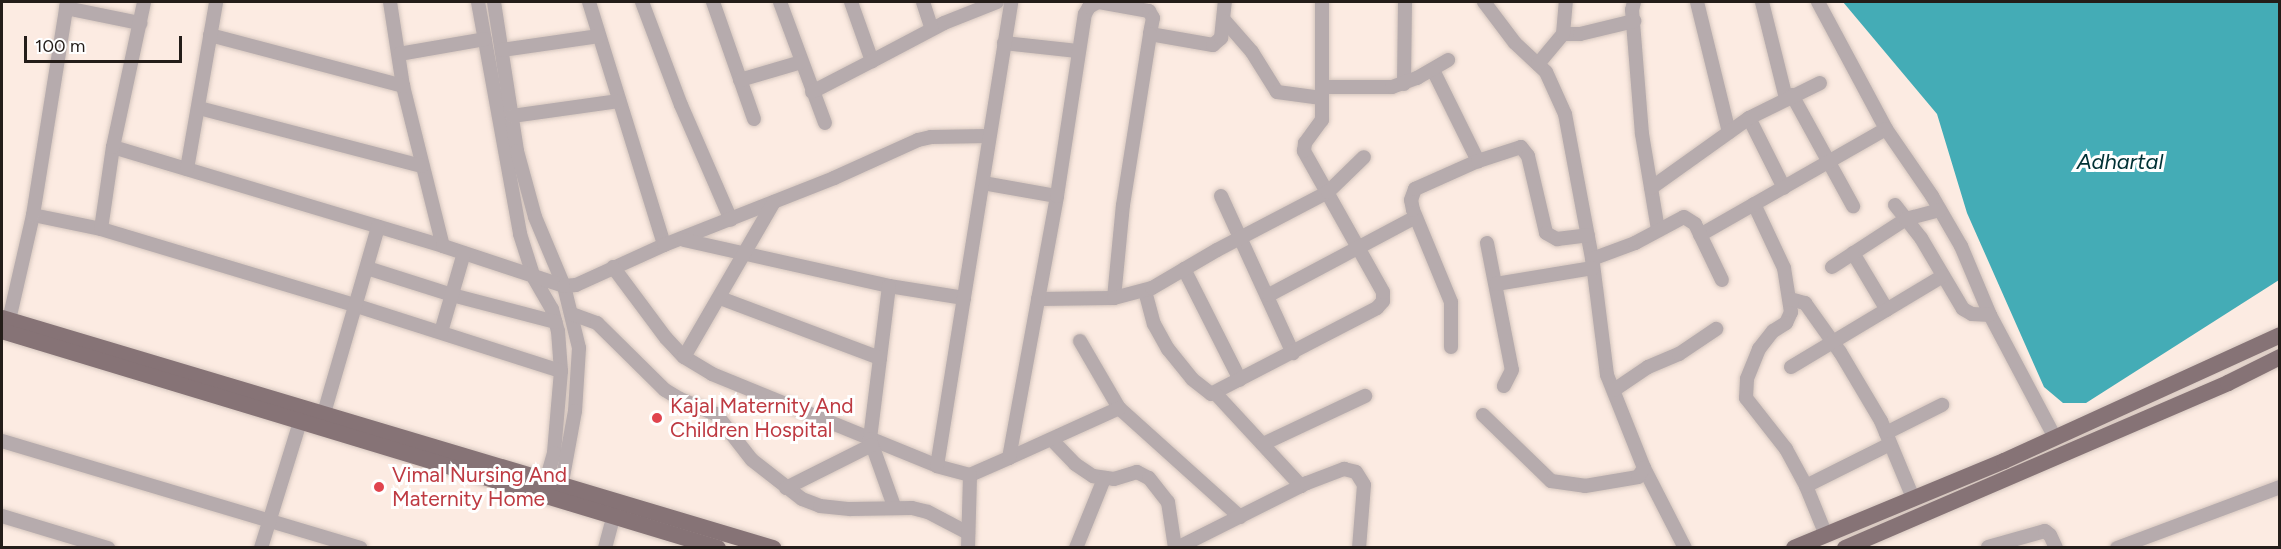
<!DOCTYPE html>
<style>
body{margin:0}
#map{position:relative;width:2281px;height:549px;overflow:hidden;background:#fcebe2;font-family:Figtree,sans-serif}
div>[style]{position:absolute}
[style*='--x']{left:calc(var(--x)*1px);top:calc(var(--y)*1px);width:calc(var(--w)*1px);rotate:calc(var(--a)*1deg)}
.water>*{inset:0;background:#44acb6}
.roads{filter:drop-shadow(0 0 2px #d5c6be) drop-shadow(0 0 2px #d5c6be)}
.minor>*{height:14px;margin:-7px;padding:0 7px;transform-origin:7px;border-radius:7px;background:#b6abad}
.major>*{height:16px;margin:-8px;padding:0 8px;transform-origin:8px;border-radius:8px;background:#867376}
.dots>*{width:16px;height:16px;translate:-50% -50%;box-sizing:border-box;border:3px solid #fff;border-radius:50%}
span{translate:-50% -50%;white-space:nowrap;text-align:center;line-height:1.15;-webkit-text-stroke:6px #fff;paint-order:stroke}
.health-label{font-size:21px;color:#be3a42}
.left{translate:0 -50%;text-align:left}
.water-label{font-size:22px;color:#003135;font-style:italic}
.frame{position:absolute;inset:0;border:3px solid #241d19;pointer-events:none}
.scale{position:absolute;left:24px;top:36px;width:158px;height:27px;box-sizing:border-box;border:3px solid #241d19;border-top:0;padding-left:8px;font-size:18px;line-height:21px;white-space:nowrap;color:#241d19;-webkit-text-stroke:4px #fff;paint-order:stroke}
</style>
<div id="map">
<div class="water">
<i style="clip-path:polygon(1843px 2px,2279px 2px,2279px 280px,2086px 403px,2063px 403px,2044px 387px,1967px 213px,1937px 114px)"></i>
</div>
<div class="roads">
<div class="minor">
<i style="--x:390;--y:2;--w:85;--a:81.2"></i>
<i style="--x:403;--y:86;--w:165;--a:76"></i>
<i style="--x:478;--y:2;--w:236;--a:79.7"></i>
<i style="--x:520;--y:234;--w:46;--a:72.3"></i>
<i style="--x:534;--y:278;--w:36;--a:60"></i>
<i style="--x:552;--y:309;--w:23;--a:75"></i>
<i style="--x:558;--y:331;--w:40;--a:85.7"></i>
<i style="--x:561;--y:371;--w:82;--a:94.9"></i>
<i style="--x:554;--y:453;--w:37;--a:106"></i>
<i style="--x:494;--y:2;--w:151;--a:81.2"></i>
<i style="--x:517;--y:151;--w:68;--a:74.7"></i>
<i style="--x:535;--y:217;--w:75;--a:67.2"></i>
<i style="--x:564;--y:286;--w:64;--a:76.4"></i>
<i style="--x:579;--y:348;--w:63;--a:93.6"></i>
<i style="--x:575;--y:411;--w:83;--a:100.4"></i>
<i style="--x:589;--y:2;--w:254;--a:72.8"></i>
<i style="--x:642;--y:2;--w:110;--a:69.3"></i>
<i style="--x:681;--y:105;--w:125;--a:66.5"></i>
<i style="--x:713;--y:2;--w:124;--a:70.7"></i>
<i style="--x:780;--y:2;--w:129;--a:69.6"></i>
<i style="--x:851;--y:2;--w:63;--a:70.4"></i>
<i style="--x:872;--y:61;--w:81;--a:-27.8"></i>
<i style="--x:944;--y:23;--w:57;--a:-21.6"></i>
<i style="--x:923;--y:2;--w:28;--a:72"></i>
<i style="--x:1099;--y:2;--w:51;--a:10.2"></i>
<i style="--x:1149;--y:11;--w:8;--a:60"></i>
<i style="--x:1153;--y:18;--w:16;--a:101"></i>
<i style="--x:1150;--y:34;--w:64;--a:9.9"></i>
<i style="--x:1213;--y:45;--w:11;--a:-41"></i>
<i style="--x:1221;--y:38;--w:36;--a:-84"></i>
<i style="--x:1484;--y:2;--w:51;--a:52.9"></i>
<i style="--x:1515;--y:43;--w:42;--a:43.1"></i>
<i style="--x:1546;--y:72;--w:46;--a:65.7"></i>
<i style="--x:1565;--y:114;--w:153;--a:79.4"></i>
<i style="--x:1593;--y:264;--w:112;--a:82.8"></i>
<i style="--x:1607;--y:375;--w:100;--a:68.3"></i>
<i style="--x:1644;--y:468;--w:90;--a:62.9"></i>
<i style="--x:1634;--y:2;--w:8;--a:104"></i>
<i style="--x:1632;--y:10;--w:124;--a:85.4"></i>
<i style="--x:1642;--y:134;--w:97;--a:80.5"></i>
<i style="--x:1697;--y:2;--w:134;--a:76.2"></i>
<i style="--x:1762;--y:2;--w:99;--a:76"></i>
<i style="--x:1818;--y:2;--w:144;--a:61.8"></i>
<i style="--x:1886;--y:129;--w:81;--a:55.5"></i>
<i style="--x:1932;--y:196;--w:58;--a:59.9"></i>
<i style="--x:1961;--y:246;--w:75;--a:67.2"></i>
<i style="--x:1990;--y:315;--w:139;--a:62.1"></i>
<i style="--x:66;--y:8;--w:76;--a:11.5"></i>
<i style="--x:1225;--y:21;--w:41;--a:48.9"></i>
<i style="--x:1252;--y:52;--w:47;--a:58"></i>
<i style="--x:1277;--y:92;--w:45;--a:7.6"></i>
<i style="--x:1563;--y:34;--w:17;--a:0"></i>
<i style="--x:1580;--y:34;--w:56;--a:-13.5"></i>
<i style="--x:210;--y:35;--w:200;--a:14.8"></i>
<i style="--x:1004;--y:43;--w:74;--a:6.2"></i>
<i style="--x:502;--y:50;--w:98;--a:-8.2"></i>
<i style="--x:399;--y:54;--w:87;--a:-9.9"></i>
<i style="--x:1538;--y:64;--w:39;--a:-50"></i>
<i style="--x:1563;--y:34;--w:32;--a:-85"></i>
<i style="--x:1433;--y:70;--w:102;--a:63.7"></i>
<i style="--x:740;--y:80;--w:64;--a:-16.4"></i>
<i style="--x:1404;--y:84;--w:82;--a:-89.3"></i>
<i style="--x:1322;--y:87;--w:70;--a:0"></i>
<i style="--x:1392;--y:87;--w:27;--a:-20"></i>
<i style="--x:1417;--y:78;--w:36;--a:-30"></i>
<i style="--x:812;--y:92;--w:68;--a:-27.3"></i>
<i style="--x:1792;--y:95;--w:127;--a:61.2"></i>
<i style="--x:199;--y:108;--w:230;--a:14.6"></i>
<i style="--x:512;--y:116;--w:108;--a:-8"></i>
<i style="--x:1749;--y:118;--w:78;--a:63.4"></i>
<i style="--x:113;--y:147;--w:345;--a:16.7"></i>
<i style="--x:443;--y:246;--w:127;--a:18.3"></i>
<i style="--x:564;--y:286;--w:12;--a:-5"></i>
<i style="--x:576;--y:285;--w:97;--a:-24.4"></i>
<i style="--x:664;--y:245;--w:183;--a:-21.5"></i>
<i style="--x:834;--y:178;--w:92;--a:-24.3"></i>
<i style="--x:918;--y:140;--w:13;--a:-13"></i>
<i style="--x:931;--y:137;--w:57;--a:-1"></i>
<i style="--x:187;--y:169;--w:169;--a:-80.1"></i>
<i style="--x:983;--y:183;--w:75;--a:10"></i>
<i style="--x:1651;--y:188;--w:120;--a:-35.5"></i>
<i style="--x:1749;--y:118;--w:79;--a:-26.2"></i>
<i style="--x:1221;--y:196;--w:173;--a:65.4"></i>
<i style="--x:1754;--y:204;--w:71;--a:64.9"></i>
<i style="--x:1784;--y:268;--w:45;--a:81"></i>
<i style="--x:1791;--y:312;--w:12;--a:114"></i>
<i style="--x:1786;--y:323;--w:15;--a:148"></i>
<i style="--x:1773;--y:331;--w:23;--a:128"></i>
<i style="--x:1759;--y:349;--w:32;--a:112"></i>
<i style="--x:1747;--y:379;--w:19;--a:93"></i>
<i style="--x:1746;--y:398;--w:65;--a:51.9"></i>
<i style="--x:1786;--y:449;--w:42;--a:61.6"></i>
<i style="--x:1806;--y:486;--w:53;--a:67.8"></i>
<i style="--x:1895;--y:205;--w:42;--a:51.8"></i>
<i style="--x:1921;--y:238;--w:82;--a:59.4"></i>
<i style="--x:1963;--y:309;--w:10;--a:29"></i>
<i style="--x:1972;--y:314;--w:18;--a:3"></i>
<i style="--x:33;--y:215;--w:69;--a:11.6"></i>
<i style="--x:101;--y:229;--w:267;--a:16.7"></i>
<i style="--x:357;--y:306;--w:214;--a:17.7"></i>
<i style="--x:101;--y:229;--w:83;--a:-81.7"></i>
<i style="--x:113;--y:147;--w:148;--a:-77.9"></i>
<i style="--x:1700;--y:235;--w:214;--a:-29.7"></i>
<i style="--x:684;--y:240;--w:210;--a:12.6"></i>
<i style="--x:889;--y:286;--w:76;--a:9.1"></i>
<i style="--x:1487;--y:243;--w:129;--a:78.9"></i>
<i style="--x:1512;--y:370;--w:18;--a:117"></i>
<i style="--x:1853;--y:253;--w:66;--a:59.2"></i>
<i style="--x:1592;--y:259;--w:46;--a:-20.4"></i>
<i style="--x:1635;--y:243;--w:55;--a:-28"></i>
<i style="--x:1684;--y:217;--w:13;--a:32"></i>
<i style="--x:1695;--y:224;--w:62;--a:64.3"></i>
<i style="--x:613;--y:267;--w:89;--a:53.3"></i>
<i style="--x:666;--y:338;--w:26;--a:47"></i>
<i style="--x:684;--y:357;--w:33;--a:31"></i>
<i style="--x:712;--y:374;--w:243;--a:22.2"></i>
<i style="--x:1832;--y:267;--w:88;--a:-33"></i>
<i style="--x:1906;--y:219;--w:35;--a:-15"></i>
<i style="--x:367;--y:268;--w:89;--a:17.6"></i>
<i style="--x:452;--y:295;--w:107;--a:14.6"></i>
<i style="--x:1184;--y:269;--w:124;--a:63.2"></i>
<i style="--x:1496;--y:284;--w:98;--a:-9.4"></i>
<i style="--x:889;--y:286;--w:154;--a:97.1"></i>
<i style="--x:870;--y:439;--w:71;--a:70.3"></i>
<i style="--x:1145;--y:291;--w:34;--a:75"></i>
<i style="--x:1154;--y:324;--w:29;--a:61"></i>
<i style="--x:1168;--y:349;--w:38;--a:51"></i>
<i style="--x:1192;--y:379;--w:24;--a:38"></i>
<i style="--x:1211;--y:394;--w:187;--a:-27.4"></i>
<i style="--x:1377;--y:308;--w:9;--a:-49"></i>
<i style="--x:1383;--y:301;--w:9;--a:-90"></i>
<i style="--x:1383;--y:292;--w:162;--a:-119.3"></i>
<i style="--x:1304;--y:151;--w:8;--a:-83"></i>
<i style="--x:1305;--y:143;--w:29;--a:-54"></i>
<i style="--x:1322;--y:120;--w:118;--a:-90"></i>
<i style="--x:1269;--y:295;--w:166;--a:-28"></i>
<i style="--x:720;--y:298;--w:171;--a:20.6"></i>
<i style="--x:1114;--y:298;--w:93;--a:-84.5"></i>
<i style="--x:1123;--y:205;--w:173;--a:-81"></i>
<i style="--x:1038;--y:299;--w:76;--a:-0.8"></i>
<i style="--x:1114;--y:298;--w:39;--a:-15"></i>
<i style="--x:1152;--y:288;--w:75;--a:-30.3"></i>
<i style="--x:1217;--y:250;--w:125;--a:-27.6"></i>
<i style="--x:1328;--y:192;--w:50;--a:-44.2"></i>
<i style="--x:1790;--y:299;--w:16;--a:15"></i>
<i style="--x:1805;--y:303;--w:60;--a:54.5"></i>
<i style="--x:1840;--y:352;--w:80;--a:59.3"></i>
<i style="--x:1881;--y:421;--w:83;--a:67.4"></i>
<i style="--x:572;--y:314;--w:27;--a:20"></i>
<i style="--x:597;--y:323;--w:95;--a:44.6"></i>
<i style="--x:665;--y:390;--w:17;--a:31"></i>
<i style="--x:680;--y:399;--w:39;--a:23"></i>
<i style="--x:716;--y:414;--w:58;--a:52"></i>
<i style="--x:752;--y:460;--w:63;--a:38"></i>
<i style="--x:802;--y:499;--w:19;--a:21"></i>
<i style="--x:820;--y:506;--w:30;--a:6"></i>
<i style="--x:850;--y:509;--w:62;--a:-0.9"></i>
<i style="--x:912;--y:508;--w:16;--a:14"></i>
<i style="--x:928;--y:512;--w:45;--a:27.7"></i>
<i style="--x:9;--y:320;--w:108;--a:-77.1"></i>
<i style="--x:33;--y:215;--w:216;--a:-80.9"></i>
<i style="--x:441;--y:332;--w:82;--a:-73.8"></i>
<i style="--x:1080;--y:341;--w:78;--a:59.8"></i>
<i style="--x:1119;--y:408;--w:163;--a:42"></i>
<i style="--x:1451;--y:347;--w:45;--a:-90"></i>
<i style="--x:1451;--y:302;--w:100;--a:-112.4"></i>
<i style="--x:1413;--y:210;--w:10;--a:-101"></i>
<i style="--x:1411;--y:200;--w:12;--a:-70"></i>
<i style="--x:1415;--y:189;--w:69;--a:-24"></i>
<i style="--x:1478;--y:161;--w:45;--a:-18"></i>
<i style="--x:1521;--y:147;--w:11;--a:52"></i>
<i style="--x:1528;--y:156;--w:79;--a:76.8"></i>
<i style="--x:1546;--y:233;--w:13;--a:29"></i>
<i style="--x:1557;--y:239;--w:31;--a:-7"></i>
<i style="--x:684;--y:357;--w:179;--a:-59.9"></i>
<i style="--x:1791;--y:367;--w:177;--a:-30.9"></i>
<i style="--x:1614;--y:390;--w:41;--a:-34.1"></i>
<i style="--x:1648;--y:367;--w:34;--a:-23"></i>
<i style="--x:1679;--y:354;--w:45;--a:-34"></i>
<i style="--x:1215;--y:393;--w:127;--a:47.2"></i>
<i style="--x:324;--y:413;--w:194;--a:-73.8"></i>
<i style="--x:1483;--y:415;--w:95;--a:44.1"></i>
<i style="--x:1551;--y:481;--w:34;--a:8"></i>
<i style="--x:1585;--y:486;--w:54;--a:-9.6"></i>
<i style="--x:1638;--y:477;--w:11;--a:-56"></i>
<i style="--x:1886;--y:433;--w:63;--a:-26.6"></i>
<i style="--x:1052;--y:440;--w:33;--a:46"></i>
<i style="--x:1075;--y:464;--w:22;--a:34"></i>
<i style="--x:1093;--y:476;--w:21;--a:8"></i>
<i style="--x:1114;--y:479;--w:24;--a:-17"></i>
<i style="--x:1137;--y:472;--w:13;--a:27"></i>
<i style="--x:1149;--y:478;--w:31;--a:52"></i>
<i style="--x:1168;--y:502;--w:47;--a:81.3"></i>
<i style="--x:2;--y:441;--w:374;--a:16.6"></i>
<i style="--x:1263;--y:444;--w:113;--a:-25.2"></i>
<i style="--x:1009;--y:458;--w:121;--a:-24.4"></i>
<i style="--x:970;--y:475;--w:43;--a:-23.6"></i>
<i style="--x:1009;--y:458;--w:266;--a:-79.6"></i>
<i style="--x:1057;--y:196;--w:184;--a:-81.3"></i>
<i style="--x:1085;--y:14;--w:8;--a:-60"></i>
<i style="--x:1089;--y:7;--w:10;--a:-29"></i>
<i style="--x:1806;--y:486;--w:94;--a:-26.6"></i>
<i style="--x:786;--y:488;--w:96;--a:-26.6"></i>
<i style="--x:2;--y:516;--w:111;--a:16.8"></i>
<i style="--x:1988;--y:547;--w:59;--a:-15.7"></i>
<i style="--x:2045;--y:531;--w:6;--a:39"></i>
<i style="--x:2050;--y:535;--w:14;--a:65"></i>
<i style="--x:261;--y:548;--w:142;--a:-72.8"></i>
<i style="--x:605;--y:548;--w:34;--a:-75"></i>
<i style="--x:968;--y:548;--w:73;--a:-88.4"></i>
<i style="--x:970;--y:475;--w:34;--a:-165"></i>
<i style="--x:937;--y:466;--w:470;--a:-80.9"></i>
<i style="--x:1076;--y:548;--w:74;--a:-67.9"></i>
<i style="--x:1177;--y:548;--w:145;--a:-26.6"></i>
<i style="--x:1307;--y:483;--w:40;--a:-21"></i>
<i style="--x:1344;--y:469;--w:12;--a:14"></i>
<i style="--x:1356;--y:472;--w:15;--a:58"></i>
<i style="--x:1364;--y:485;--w:63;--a:94.5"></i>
<i style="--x:2117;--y:548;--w:174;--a:-20.5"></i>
</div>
<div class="major">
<i style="--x:2;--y:318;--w:805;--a:16.61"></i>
<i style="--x:2;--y:331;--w:748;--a:16.86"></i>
<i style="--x:1794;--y:548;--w:227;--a:-22.5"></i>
<i style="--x:2004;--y:461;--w:303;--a:-24.5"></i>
<i style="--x:1845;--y:548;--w:417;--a:-23.3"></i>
<i style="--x:2228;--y:383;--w:58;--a:-26.6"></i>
</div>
</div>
<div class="dots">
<i style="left:657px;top:418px;background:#e0444e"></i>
<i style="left:379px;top:487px;background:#e0444e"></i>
</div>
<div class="health-label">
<span class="left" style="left:670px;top:418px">Kajal Maternity And<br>Children Hospital</span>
<span class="left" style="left:392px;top:487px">Vimal Nursing And<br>Maternity Home</span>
</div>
<div class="water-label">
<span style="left:2120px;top:162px">Adhartal</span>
</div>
<div class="frame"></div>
<div class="scale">100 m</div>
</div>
